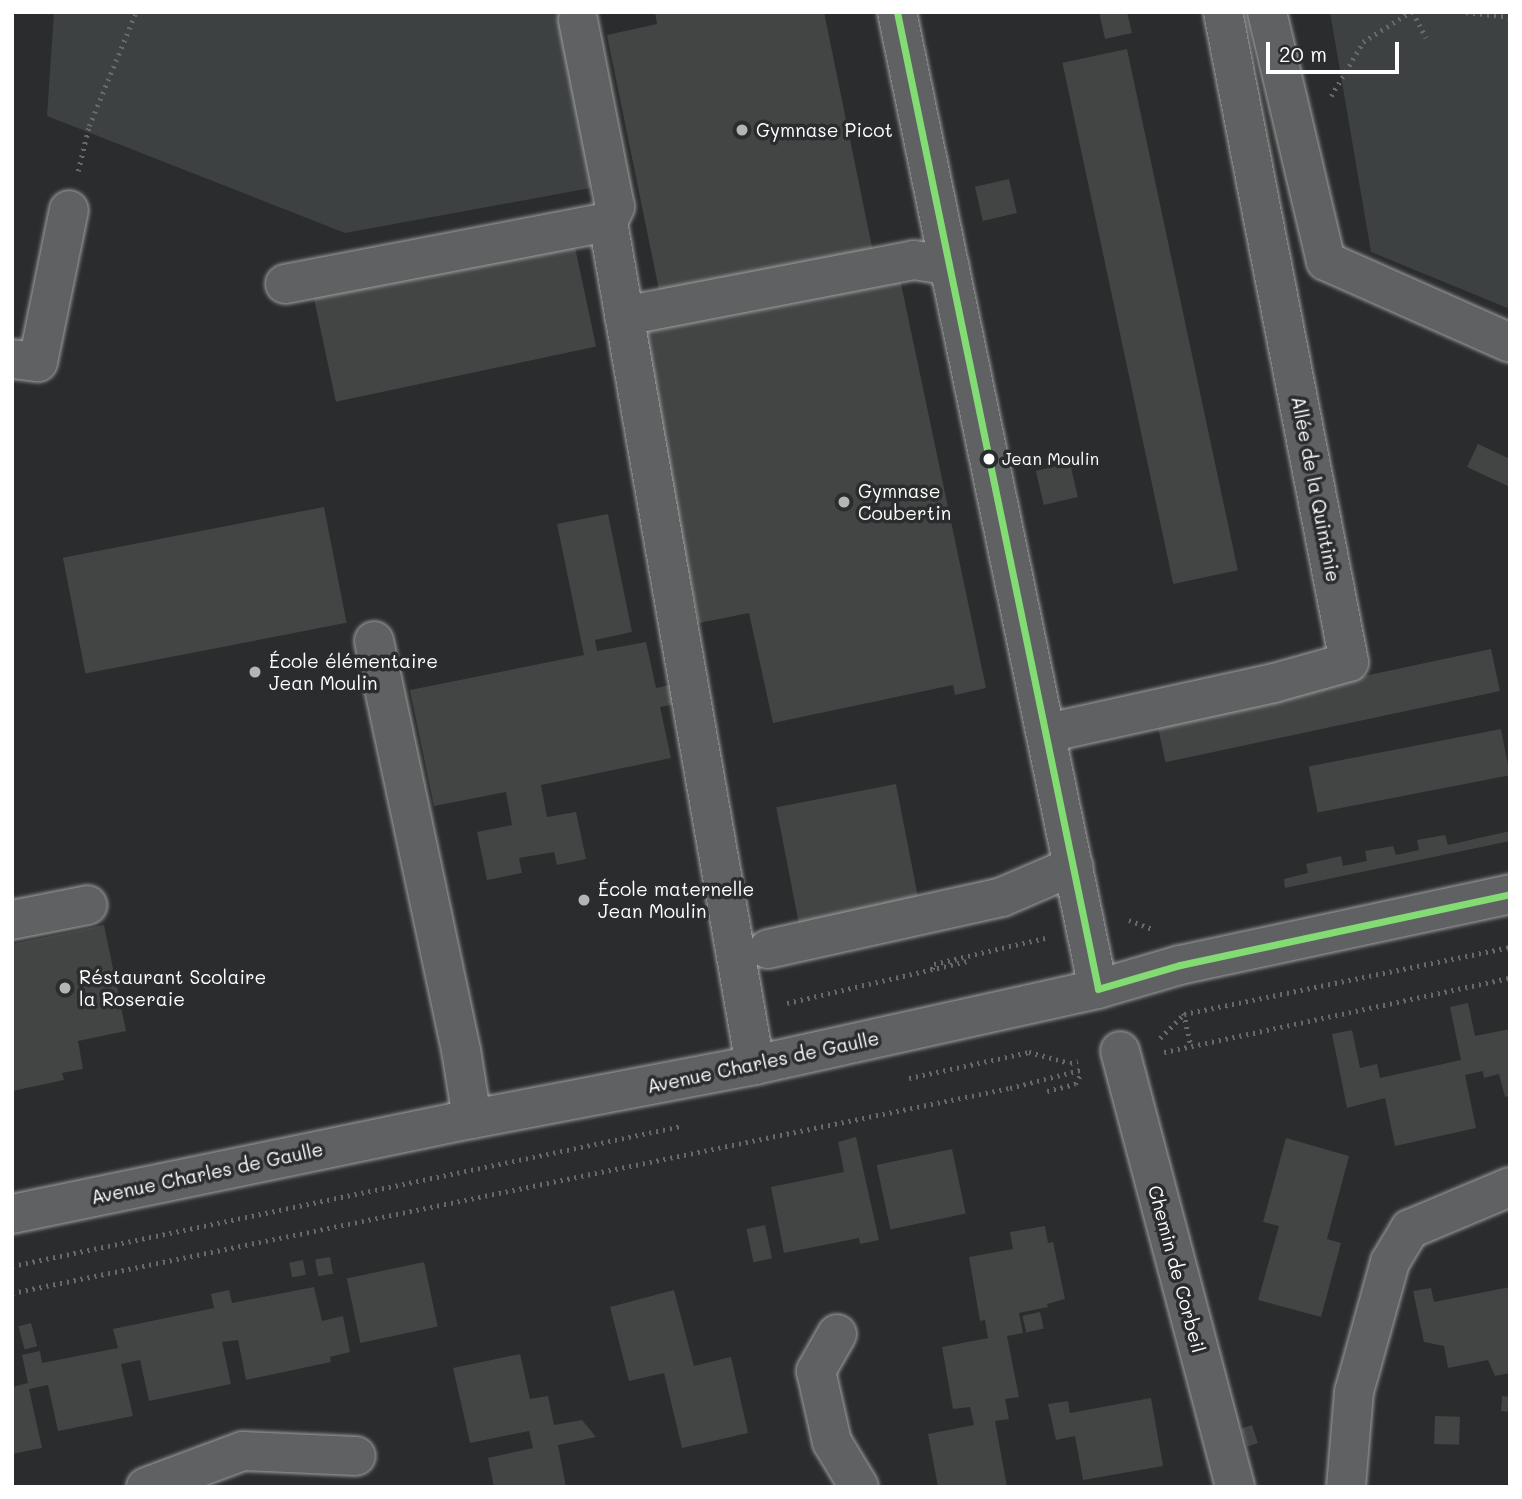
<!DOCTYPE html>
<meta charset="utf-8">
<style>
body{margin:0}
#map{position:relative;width:1522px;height:1499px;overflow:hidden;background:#2b2c2d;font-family:Mali,sans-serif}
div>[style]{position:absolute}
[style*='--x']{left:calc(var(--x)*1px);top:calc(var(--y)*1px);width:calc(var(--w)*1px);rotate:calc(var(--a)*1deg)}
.green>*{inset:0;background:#3e4142}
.building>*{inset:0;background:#434444;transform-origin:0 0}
.path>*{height:4.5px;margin-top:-2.25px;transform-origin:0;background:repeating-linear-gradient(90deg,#686969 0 2px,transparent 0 7px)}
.roads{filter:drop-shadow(0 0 2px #a0a0a0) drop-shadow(0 0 2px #a0a0a0)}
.minor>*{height:38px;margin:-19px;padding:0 19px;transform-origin:19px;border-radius:19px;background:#606162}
.major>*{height:38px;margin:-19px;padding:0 19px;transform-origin:19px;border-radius:19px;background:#606162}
.bus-1>*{height:7px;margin:-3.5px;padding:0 3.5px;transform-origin:3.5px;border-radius:3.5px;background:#82dc73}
.dots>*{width:19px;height:19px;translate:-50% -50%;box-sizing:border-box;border:4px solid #2a2d2e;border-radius:50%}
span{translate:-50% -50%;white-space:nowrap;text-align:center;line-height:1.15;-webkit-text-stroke:7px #2a2d2e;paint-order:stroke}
.bus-label{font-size:17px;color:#fff}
.left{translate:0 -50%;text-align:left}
.poi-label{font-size:19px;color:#fff}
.street-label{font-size:19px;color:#fff}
.frame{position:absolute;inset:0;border:14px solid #fff;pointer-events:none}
.scale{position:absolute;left:1266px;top:42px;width:133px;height:32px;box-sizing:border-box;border:4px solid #fff;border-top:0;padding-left:9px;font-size:21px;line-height:24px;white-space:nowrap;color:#fff;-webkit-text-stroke:5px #2a2d2e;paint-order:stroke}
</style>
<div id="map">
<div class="green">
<i style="clip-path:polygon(54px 12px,558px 12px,596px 187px,345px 233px,47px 116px)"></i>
<i style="clip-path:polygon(1330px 12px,1510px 12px,1510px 309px,1371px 252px)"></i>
</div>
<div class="building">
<i style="clip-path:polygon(655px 12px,824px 12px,873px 252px,660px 295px,607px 35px,657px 24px)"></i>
<i style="clip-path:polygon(1099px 12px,1127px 12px,1132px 33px,1105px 39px)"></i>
<i style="left:1127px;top:49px;width:533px;height:66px;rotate:78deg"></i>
<i style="left:1009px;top:179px;width:35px;height:35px;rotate:77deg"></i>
<i style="left:572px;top:233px;width:116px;height:266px;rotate:78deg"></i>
<i style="clip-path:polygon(899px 274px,986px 688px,955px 695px,953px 685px,773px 723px,749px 613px,699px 623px,638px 329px)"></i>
<i style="clip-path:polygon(1478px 444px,1510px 459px,1510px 487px,1467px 467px)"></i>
<i style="left:1070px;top:463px;width:35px;height:35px;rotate:77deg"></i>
<i style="left:324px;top:507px;width:118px;height:266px;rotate:79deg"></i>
<i style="clip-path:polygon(608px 514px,632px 632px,595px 640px,597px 651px,646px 642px,656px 688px,670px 685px,675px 704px,660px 707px,671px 758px,541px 785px,547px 817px,576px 812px,586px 859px,557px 865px,554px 852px,519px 858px,522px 873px,487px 880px,477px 832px,512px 825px,506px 792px,434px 806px,410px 690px,584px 655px,557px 524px)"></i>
<i style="left:1491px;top:649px;width:43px;height:342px;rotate:78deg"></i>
<i style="left:1501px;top:729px;width:47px;height:196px;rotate:79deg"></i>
<i style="left:896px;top:784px;width:122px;height:122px;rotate:79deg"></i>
<i style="clip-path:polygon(1510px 831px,1510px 841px,1285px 888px,1284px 879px,1308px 873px,1306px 864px,1341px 856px,1343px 866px,1367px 861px,1365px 851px,1393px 846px,1396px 855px,1419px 850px,1417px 840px,1445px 835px,1448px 845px)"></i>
<i style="clip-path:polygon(104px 925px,126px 1031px,78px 1041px,83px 1069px,62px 1073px,64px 1080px,12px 1091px,12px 944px)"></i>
<i style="clip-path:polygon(1468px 1003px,1475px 1036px,1510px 1029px,1510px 1096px,1505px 1097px,1499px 1074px,1484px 1078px,1483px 1071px,1465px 1075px,1476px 1128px,1395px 1146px,1385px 1098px,1347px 1108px,1332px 1034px,1352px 1030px,1360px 1068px,1377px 1064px,1380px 1078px,1461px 1060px,1450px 1007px)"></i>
<i style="clip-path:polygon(856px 1137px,879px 1240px,860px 1244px,859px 1238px,784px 1253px,771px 1187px,844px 1172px,838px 1142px)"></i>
<i style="clip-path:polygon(1286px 1138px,1349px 1156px,1327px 1239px,1341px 1243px,1321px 1317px,1258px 1300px,1279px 1226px,1263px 1222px)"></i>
<i style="left:952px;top:1149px;width:66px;height:77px;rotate:78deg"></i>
<i style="left:765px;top:1225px;width:34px;height:19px;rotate:78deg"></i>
<i style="clip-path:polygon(1045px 1226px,1048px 1243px,1053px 1242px,1065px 1299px,1047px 1304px,1048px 1307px,1019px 1313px,1023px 1333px,1007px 1336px,1019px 1397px,1005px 1399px,1009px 1419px,995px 1421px,1007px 1487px,938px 1487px,928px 1434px,974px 1425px,970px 1407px,953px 1409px,942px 1347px,988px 1338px,985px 1320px,980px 1321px,969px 1257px,1013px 1249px,1010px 1232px)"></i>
<i style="left:330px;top:1257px;width:17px;height:15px;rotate:80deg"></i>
<i style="left:303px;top:1260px;width:15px;height:14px;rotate:79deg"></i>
<i style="left:424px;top:1262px;width:66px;height:79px;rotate:78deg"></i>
<i style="clip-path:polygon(314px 1287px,322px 1321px,343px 1316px,350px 1352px,330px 1357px,331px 1362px,246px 1380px,238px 1340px,222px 1342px,231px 1384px,149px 1401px,140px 1360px,121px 1364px,133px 1416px,58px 1431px,48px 1385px,29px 1389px,42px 1448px,12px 1454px,12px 1387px,28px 1383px,22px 1355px,40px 1351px,42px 1363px,118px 1348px,113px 1329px,214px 1308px,211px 1294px,229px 1290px,232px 1303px)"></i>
<i style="clip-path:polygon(1510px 1287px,1510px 1373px,1495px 1376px,1488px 1360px,1448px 1368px,1444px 1346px,1424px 1342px,1413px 1291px,1431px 1288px,1434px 1302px)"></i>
<i style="clip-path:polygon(674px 1290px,694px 1366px,731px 1357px,748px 1433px,682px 1448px,664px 1373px,629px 1381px,610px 1307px)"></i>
<i style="left:1040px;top:1312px;width:17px;height:18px;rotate:77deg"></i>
<i style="left:31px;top:1323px;width:24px;height:13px;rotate:75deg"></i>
<i style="clip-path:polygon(520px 1354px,530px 1399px,548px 1396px,554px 1425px,582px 1420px,596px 1437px,558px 1445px,566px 1487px,494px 1487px,488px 1458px,533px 1448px,529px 1431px,470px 1443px,453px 1368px)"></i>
<i style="clip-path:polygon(1502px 1396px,1510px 1397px,1510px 1412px,1501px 1411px)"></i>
<i style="clip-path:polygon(1151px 1398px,1163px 1466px,1083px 1480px,1075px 1436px,1056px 1440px,1048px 1404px,1068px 1401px,1070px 1413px)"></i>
<i style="left:1435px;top:1416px;width:25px;height:28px;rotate:2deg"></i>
<i style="left:1252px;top:1425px;width:19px;height:11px;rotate:72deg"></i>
</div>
<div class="path">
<i style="--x:1413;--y:12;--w:29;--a:63"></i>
<i style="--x:1466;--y:12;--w:44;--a:6.5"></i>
<i style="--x:1331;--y:96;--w:63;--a:-59.3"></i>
<i style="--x:1363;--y:42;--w:56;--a:-32.6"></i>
<i style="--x:78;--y:171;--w:46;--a:-76.3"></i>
<i style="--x:89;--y:126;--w:123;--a:-67.6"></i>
<i style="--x:1129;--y:920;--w:26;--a:21"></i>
<i style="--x:932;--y:969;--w:5;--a:-68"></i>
<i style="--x:934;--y:964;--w:114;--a:-13.2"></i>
<i style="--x:787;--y:1003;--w:186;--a:-13.1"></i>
<i style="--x:1184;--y:1013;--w:34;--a:78"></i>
<i style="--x:1160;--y:1038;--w:34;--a:-45"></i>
<i style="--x:1184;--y:1014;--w:333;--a:-11.6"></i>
<i style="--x:1164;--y:1052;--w:354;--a:-12.1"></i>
<i style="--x:909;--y:1078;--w:123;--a:-12.2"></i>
<i style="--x:1029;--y:1052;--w:42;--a:15"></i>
<i style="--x:1070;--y:1063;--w:8;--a:-14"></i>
<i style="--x:1047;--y:1091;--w:29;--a:-14"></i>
<i style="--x:1075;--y:1084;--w:13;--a:-58"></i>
<i style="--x:12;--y:1266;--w:683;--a:-11.82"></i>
<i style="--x:12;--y:1293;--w:1019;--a:-11.61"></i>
<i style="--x:1010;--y:1088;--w:76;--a:-14.4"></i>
</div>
<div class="roads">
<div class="minor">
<i style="--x:897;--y:12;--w:997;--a:78.37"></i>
<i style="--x:1267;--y:12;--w:256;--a:76.7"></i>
<i style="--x:1326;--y:261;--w:201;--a:24"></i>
<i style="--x:608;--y:222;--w:856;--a:80.11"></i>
<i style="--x:285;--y:284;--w:329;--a:-10.9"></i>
<i style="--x:608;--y:222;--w:17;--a:-65"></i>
<i style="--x:615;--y:207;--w:191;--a:-101.2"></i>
<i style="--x:624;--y:316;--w:295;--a:-10.9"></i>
<i style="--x:914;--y:260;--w:36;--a:9"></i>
<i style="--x:12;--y:359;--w:26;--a:7"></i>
<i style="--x:38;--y:362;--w:155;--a:-78.5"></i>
<i style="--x:374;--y:641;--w:418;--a:78"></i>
<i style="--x:461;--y:1050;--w:70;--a:80.9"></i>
<i style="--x:1047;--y:733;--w:232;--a:-12.4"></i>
<i style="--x:1274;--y:683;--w:78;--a:-15.6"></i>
<i style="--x:1349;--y:662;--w:662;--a:-100.97"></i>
<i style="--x:12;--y:920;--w:77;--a:-11.2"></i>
<i style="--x:768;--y:949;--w:240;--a:-12.5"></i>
<i style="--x:1002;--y:897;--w:78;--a:-23.3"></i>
<i style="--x:1120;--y:1051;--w:451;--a:75.2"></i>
<i style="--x:837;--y:1334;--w:43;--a:119.6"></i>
<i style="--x:816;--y:1371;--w:73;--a:77.3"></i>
<i style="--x:832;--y:1442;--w:52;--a:59"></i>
<i style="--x:146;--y:1487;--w:103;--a:-20.4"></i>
<i style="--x:243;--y:1451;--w:113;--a:2.5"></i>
<i style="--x:1346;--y:1487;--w:95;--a:-85.2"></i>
<i style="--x:1354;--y:1392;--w:135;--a:-74.5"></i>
<i style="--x:1390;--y:1262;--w:39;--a:-59"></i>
<i style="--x:1410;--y:1229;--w:108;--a:-22.8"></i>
</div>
<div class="major">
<i style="--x:12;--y:1214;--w:470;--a:-11.7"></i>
<i style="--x:472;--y:1119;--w:288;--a:-10.8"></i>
<i style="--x:755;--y:1065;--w:351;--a:-12.5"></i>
<i style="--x:1098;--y:989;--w:85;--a:-16.3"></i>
<i style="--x:1180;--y:965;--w:338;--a:-12.1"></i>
</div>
</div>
<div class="bus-1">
<i style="--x:897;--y:12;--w:997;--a:78.37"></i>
<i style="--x:1098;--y:989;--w:85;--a:-16.3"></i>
<i style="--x:1180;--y:965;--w:338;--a:-12.1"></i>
</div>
<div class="dots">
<i style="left:742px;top:130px;background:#b5b5b6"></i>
<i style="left:989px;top:459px;background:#fff"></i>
<i style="left:844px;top:502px;background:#b5b5b6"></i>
<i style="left:255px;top:672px;background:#b5b5b6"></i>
<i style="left:584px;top:900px;background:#b5b5b6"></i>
<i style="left:65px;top:988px;background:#b5b5b6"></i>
</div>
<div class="bus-label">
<span class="left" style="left:1002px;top:459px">Jean Moulin</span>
</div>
<div class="poi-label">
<span class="left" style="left:756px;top:130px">Gymnase Picot</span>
<span class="left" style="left:858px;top:502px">Gymnase<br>Coubertin</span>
<span class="left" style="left:269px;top:672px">École élémentaire<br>Jean Moulin</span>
<span class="left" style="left:598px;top:900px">École maternelle<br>Jean Moulin</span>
<span class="left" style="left:79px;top:988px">Réstaurant Scolaire<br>la Roseraie</span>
</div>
<div class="street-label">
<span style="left:1316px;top:489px;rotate:79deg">Allée de la Quintinie</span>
<span style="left:763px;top:1062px;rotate:-12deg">Avenue Charles de Gaulle</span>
<span style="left:207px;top:1173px;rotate:-12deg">Avenue Charles de Gaulle</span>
<span style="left:1177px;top:1269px;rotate:75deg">Chemin de Corbeil</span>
</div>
<div class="frame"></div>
<div class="scale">20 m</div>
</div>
